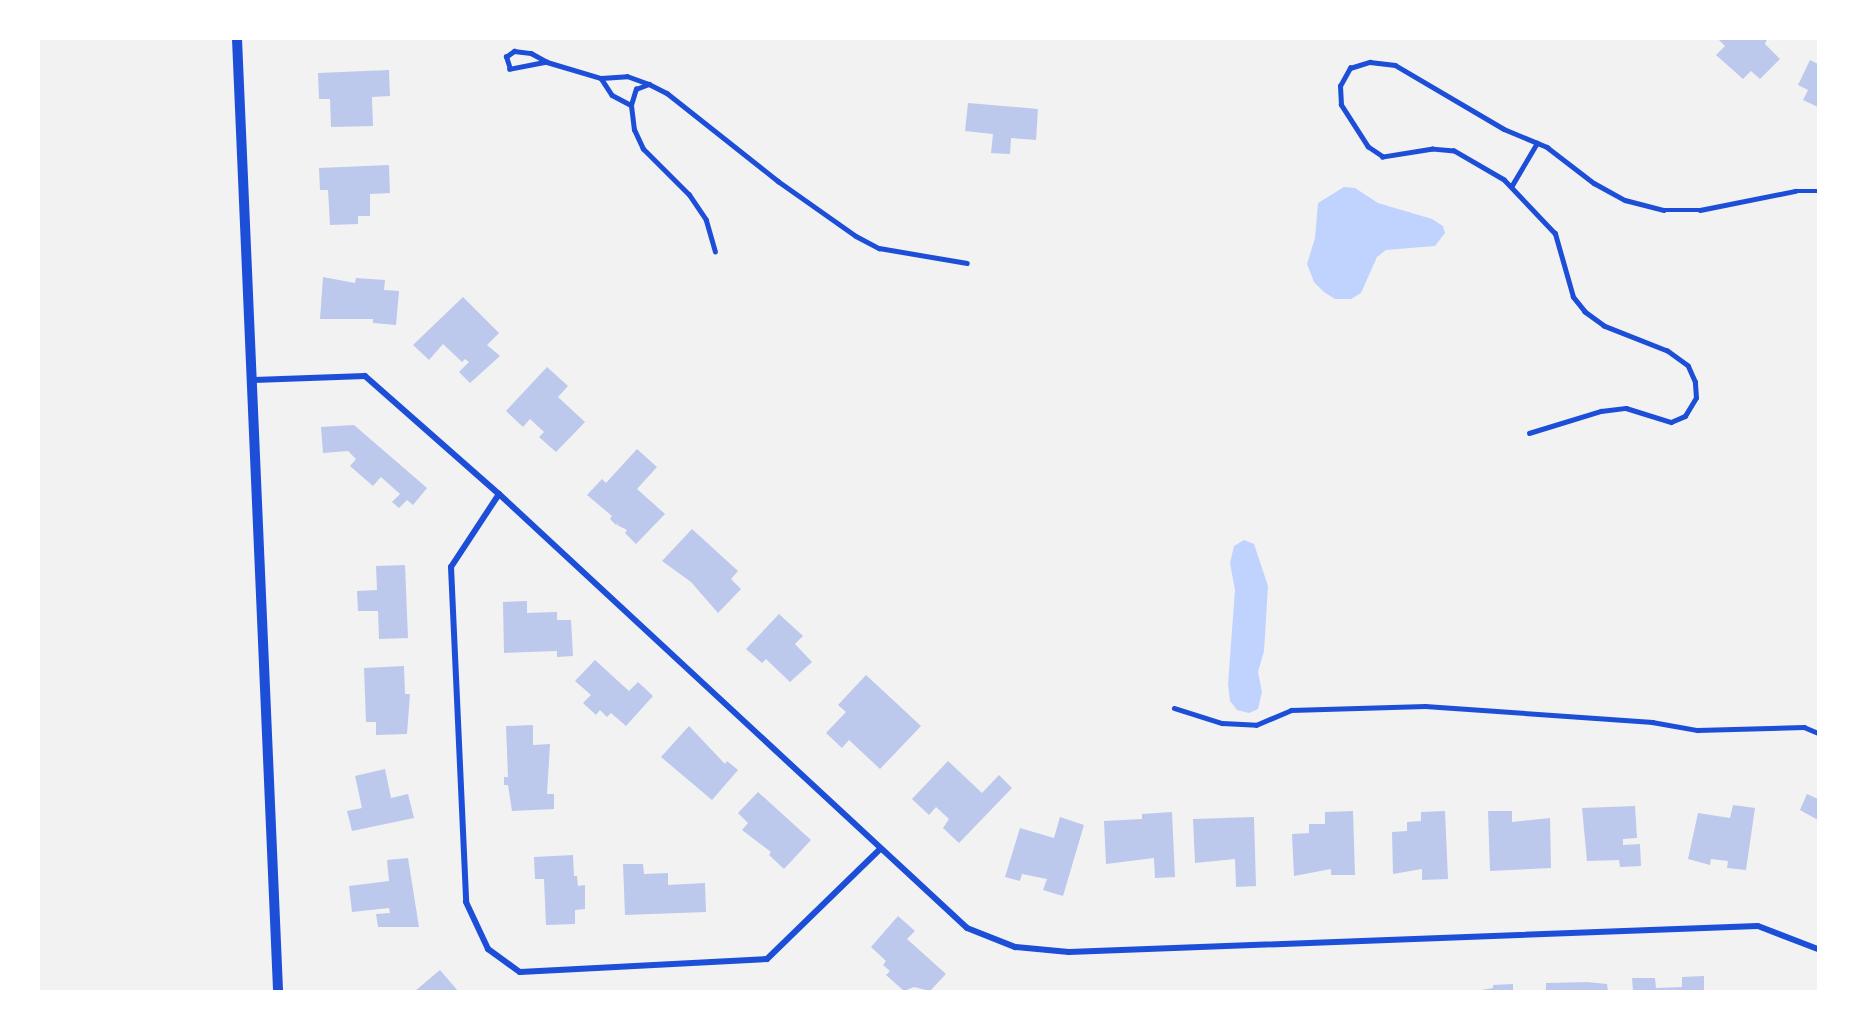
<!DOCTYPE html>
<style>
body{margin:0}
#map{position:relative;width:1857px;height:1030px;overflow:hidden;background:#f2f2f2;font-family:"Titillium Web",sans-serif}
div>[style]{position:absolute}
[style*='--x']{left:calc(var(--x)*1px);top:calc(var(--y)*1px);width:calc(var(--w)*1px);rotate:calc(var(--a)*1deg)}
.water>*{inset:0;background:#bfd3fe}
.building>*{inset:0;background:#bdc9ec}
.service>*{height:4.5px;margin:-2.25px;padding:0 2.25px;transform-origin:2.25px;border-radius:2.25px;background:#1d4ed8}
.minor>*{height:6px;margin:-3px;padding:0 3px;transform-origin:3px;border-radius:3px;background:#1d4ed8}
.tertiary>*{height:10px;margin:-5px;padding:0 5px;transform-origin:5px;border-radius:5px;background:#1d4ed8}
span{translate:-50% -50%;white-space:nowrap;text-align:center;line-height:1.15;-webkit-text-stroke:4.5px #fff;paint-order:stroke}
.frame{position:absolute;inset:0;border:40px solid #fff;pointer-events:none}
</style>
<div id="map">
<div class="water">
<i style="clip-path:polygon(1344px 187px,1355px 188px,1378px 203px,1432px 219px,1443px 226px,1445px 233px,1435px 246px,1386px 250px,1377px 257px,1361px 293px,1351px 299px,1335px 299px,1324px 292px,1314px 282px,1307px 264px,1315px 238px,1318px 203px)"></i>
<i style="clip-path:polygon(1244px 540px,1254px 544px,1268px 586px,1264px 651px,1258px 672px,1262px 692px,1258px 709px,1249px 713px,1237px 710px,1230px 701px,1228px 684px,1235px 590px,1230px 563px,1234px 546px)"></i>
</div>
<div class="building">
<i style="clip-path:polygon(1718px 39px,1767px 39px,1765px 44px,1780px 59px,1760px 79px,1751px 71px,1743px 79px,1716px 55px,1725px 46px)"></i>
<i style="clip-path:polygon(1810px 60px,1818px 64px,1818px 107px,1803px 100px,1808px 90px,1798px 85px)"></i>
<i style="clip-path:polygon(389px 70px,390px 96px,372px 97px,373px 126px,331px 127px,330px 99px,319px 99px,318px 73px)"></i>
<i style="clip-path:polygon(968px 103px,1038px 109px,1036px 140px,1011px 138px,1010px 154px,991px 153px,993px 134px,965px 131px)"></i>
<i style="clip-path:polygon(389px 165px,390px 193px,370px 194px,370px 216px,358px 216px,358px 224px,330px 225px,328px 190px,320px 190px,319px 168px)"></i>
<i style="clip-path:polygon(323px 277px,355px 283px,356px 278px,385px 280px,384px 290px,399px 291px,396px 325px,373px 323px,373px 319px,320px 319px)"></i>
<i style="clip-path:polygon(463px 297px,499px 333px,487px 345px,500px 356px,470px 383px,459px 372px,469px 362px,465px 359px,462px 362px,443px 344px,429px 360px,413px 345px)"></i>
<i style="clip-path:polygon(547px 367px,568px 386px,558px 397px,585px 422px,556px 452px,539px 437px,544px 432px,530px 419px,523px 427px,506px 411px)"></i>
<i style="clip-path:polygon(354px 425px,427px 488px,413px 505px,407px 500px,399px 508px,392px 502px,400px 494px,381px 477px,373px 486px,350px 466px,356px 459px,348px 451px,323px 453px,321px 427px)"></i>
<i style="clip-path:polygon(637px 449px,657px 467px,637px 489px,665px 514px,636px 544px,625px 533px,627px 530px,617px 525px,619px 522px,616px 525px,610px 519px,612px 516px,587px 495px,602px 479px,606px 483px)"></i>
<i style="clip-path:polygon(692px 529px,738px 571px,731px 579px,741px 589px,718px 613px,691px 582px,662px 561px)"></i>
<i style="clip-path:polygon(405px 565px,408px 638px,379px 639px,378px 611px,358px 611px,357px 591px,377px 590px,376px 566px)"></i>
<i style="clip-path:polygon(527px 601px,527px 613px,557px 612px,557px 620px,571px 620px,573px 656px,557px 657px,557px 651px,504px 653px,503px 602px)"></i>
<i style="clip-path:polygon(779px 614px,803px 636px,795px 644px,812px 662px,790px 682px,766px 659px,762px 663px,746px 649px)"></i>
<i style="clip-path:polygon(595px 660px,629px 691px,638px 682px,653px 696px,626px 726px,611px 713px,607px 717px,600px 710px,596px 715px,583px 703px,591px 695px,575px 681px)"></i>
<i style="clip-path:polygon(404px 666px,405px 694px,410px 694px,407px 734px,376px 735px,376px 722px,366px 722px,364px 668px)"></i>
<i style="clip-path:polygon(866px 675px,921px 726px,880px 769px,849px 740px,842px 748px,826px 733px,846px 712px,838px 705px)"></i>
<i style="clip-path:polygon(533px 725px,533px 745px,550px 744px,547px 794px,554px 794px,554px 809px,512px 811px,508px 785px,504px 785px,504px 777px,508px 777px,506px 726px)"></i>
<i style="clip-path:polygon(689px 726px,725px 764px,727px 761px,738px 770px,712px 800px,661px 757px)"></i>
<i style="clip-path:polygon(948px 761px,982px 793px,999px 775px,1012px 788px,959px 843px,943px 828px,949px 819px,936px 807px,929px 815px,912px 799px)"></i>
<i style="clip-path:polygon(385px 769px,391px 798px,408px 794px,414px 818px,352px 831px,347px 811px,362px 808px,355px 776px)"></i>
<i style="clip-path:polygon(758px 792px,811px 840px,784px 869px,769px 855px,771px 852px,742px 830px,748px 823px,738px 813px)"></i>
<i style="clip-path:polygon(1807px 794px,1818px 799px,1818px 820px,1800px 810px)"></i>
<i style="clip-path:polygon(1733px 805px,1755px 808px,1746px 870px,1727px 868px,1728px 861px,1711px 859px,1710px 865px,1688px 859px,1698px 813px,1730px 818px)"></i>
<i style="clip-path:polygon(1635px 806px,1637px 838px,1623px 839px,1623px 845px,1640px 844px,1641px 866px,1620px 867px,1619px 860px,1587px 861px,1582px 808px)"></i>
<i style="clip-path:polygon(1353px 811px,1355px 875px,1331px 875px,1331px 869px,1294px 876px,1292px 834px,1309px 833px,1309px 824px,1325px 824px,1325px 812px)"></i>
<i style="clip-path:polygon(1445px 811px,1448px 879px,1422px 880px,1422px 869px,1393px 874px,1392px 832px,1407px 831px,1407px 822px,1421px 821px,1421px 812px)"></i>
<i style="clip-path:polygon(1488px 811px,1512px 811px,1512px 822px,1550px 818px,1551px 868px,1490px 871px)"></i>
<i style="clip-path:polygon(1172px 812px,1175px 877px,1155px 878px,1154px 858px,1106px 864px,1104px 821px,1142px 819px,1142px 814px)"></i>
<i style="clip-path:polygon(1060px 817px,1084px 825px,1063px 896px,1043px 890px,1047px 879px,1022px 874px,1020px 881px,1005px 877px,1020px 828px,1054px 838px)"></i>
<i style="clip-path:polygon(1254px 817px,1256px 886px,1236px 887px,1235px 859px,1195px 863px,1193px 819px)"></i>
<i style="clip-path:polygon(573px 855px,574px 876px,577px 876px,578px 886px,585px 885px,585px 909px,575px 910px,575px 924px,546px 925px,544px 879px,535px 879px,534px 857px)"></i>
<i style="clip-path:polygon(408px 858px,419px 927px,378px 927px,376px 914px,390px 913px,389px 908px,352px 912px,349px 886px,389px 881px,387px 860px)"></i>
<i style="clip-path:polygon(623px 864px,643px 864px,644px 874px,668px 873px,668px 885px,705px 883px,706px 912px,625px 915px)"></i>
<i style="clip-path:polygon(898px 916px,915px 931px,907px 939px,946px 974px,930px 991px,914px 987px,904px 991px,886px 975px,890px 971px,883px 965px,886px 961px,871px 947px)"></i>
<i style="clip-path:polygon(440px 970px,458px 991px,415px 991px)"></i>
<i style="clip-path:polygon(1704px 976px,1704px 991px,1633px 991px,1632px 978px,1655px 978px,1656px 988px,1682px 987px,1682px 977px)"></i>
<i style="clip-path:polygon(1587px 982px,1607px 984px,1608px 991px,1546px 991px,1546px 983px)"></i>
<i style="clip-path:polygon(1513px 984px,1513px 991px,1475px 991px,1493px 988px,1493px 985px)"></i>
</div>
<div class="service">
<i style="--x:547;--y:62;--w:38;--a:169"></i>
<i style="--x:510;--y:69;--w:13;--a:-108"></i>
<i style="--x:506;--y:57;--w:10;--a:-37"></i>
<i style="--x:514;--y:51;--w:17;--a:7"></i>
<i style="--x:531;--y:53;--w:18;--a:29"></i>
<i style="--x:547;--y:62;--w:56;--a:16.5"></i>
<i style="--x:601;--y:78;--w:26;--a:-4"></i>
<i style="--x:627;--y:76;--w:23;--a:20"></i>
<i style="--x:601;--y:78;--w:20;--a:57"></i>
<i style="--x:612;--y:95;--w:21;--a:28"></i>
<i style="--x:1511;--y:187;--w:51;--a:-59.4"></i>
<i style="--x:715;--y:252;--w:33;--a:-106"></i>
<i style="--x:706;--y:220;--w:30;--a:-124"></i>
<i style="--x:689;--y:195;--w:65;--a:-135"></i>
<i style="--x:643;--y:149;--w:21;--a:-115"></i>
<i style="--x:634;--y:130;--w:25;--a:-97"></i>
<i style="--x:631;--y:105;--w:17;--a:-73"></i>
<i style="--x:636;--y:89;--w:14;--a:-21"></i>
<i style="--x:649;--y:84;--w:20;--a:27"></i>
<i style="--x:667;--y:93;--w:142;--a:38.4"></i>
<i style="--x:778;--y:181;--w:95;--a:35.2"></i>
<i style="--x:856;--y:236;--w:26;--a:28"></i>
<i style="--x:879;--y:248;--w:89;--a:9.7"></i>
<i style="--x:1529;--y:433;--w:75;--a:-17"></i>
<i style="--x:1601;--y:411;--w:25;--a:-7"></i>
<i style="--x:1626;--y:408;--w:47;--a:17.3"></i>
<i style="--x:1671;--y:422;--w:15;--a:-23"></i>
<i style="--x:1685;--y:416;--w:21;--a:-59"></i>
<i style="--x:1696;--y:398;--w:16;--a:-94"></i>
<i style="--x:1695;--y:382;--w:17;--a:-114"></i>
<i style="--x:1688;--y:366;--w:26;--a:-144"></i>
<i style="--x:1667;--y:351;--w:68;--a:-158.4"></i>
<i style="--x:1604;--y:326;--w:24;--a:-144"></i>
<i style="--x:1585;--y:312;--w:19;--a:-129"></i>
<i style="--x:1573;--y:297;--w:66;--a:-105.9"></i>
<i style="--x:1555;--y:234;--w:74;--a:-133.4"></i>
<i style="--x:1504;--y:180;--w:58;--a:-149.9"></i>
<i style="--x:1454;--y:151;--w:21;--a:-175"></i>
<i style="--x:1433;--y:149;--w:51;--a:170.9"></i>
<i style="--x:1383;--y:157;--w:18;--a:-146"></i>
<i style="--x:1368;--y:147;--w:50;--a:-122.7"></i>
<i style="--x:1341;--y:105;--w:19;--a:-93"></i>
<i style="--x:1340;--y:86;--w:21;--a:-61"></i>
<i style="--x:1350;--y:68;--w:21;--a:-17"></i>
<i style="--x:1370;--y:62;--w:25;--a:7"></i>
<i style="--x:1395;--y:65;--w:126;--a:30.4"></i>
<i style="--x:1504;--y:129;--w:47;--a:22.7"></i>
<i style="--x:1547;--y:147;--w:59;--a:37.5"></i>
<i style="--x:1594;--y:183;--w:35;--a:29"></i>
<i style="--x:1625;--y:200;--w:40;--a:14.4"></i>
<i style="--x:1664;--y:210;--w:36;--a:0"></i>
<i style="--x:1700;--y:210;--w:97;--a:-11.3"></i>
<i style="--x:1795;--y:191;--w:23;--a:0"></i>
<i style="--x:1174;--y:708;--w:50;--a:17.4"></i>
<i style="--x:1222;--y:723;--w:34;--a:3"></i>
<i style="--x:1256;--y:725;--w:38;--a:-23"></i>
<i style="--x:1291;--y:710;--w:134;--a:-1.7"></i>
<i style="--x:1425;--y:706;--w:228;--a:4"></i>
<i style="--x:1652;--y:722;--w:46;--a:10.1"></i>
<i style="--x:1697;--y:730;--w:107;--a:-1.6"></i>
<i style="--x:1804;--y:727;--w:15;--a:23"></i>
</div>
<div class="minor">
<i style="--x:251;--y:380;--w:114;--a:-2"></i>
<i style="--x:365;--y:376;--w:179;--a:41.4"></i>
<i style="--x:499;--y:494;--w:638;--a:42.84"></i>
<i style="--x:967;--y:928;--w:52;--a:21.6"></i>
<i style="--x:1015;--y:947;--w:54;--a:5.3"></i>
<i style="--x:1069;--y:952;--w:689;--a:-2.16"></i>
<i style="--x:1758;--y:926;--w:64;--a:21"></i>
<i style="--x:499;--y:494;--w:87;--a:123.3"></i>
<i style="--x:451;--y:567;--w:335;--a:87.4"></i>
<i style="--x:466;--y:902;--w:52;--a:64.9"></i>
<i style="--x:488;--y:949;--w:39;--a:36"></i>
<i style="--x:520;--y:972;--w:247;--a:-3"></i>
<i style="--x:767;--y:959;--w:156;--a:-44.2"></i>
</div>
<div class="tertiary">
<i style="--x:237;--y:39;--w:953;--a:87.53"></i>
</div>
<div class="frame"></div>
</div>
